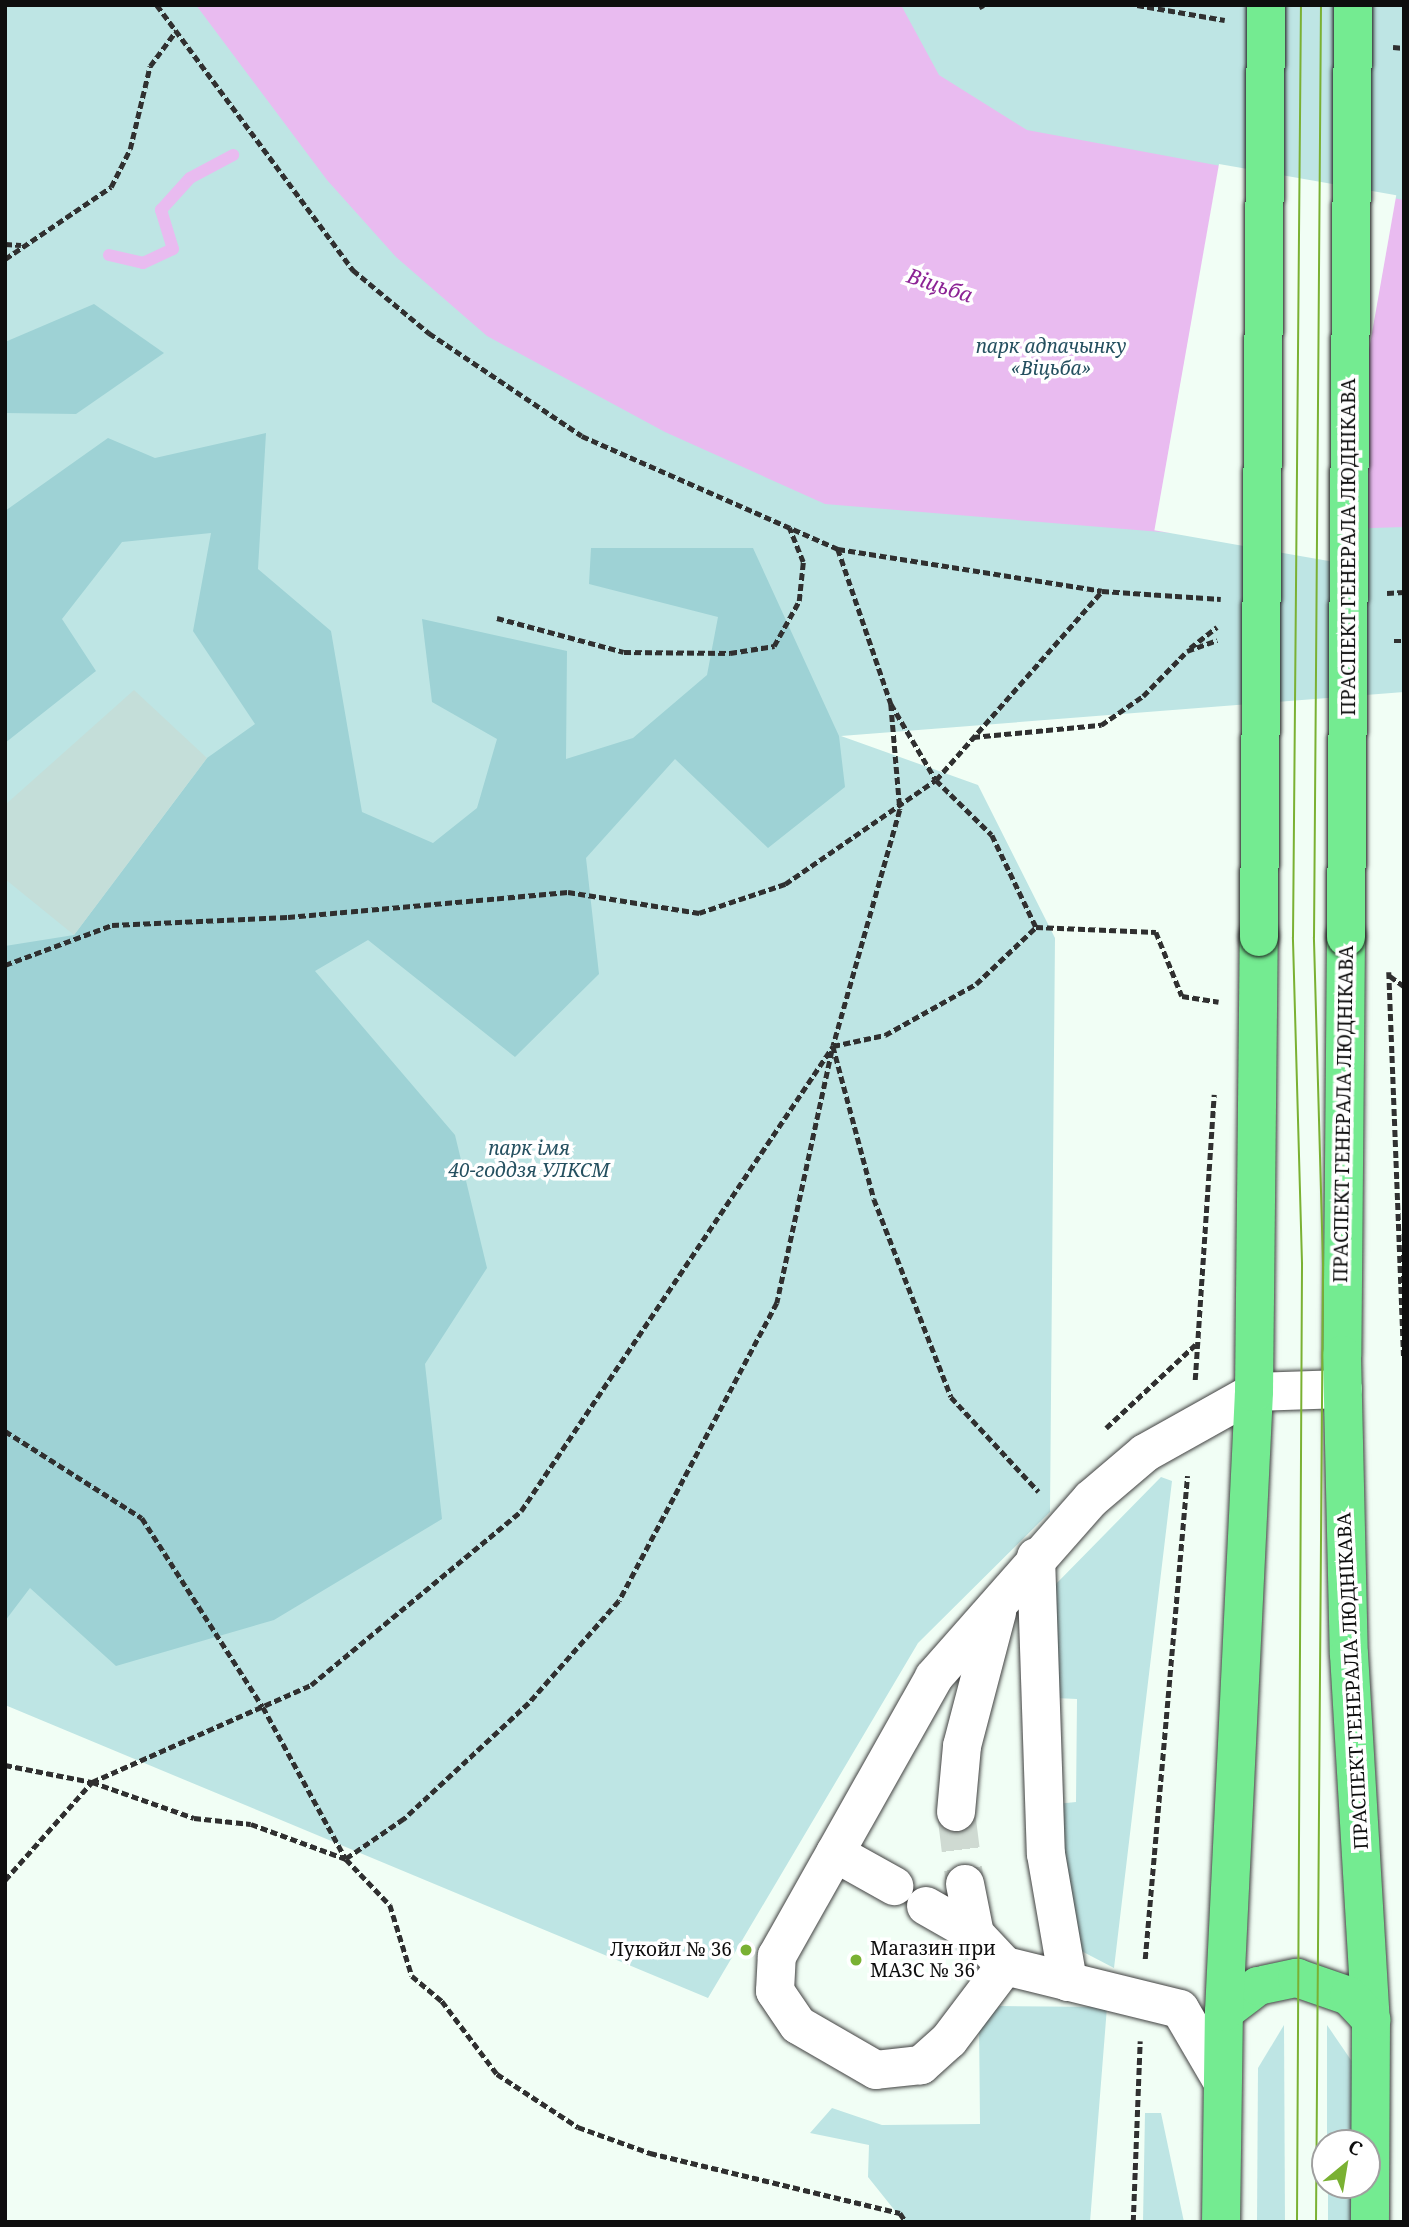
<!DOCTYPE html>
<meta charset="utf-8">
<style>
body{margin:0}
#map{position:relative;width:1409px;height:2227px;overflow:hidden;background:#f1fef5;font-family:"Noto Serif",serif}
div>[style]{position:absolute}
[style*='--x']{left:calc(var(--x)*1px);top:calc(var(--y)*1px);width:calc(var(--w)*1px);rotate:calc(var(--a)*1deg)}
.green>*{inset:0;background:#bee5e4;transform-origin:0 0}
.forest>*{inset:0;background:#9ed2d5}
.cemetery>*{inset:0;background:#c4ded9}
.water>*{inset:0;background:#e9bbf0}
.pier>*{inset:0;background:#f1fef5;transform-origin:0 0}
.stream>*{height:12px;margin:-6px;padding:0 6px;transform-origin:6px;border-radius:6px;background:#e9bbf0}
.minor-tunnel>*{height:38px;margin-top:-19px;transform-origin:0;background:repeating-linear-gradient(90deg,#cfdad2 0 38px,transparent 0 57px)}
.path>*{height:4.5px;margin-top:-2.25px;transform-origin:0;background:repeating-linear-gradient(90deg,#303030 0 7px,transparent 0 10.5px)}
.roads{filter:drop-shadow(0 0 2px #414141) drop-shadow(0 0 2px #414141)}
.minor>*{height:38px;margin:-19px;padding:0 19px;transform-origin:19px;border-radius:19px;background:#fff}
.major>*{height:38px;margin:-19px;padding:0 19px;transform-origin:19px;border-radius:19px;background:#74eb91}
.tram>*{height:2px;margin:-1px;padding:0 1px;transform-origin:1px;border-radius:1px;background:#7ab133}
.bridges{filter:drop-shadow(0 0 2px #1f1f1f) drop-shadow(0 0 2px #1f1f1f)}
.major-bridge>*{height:38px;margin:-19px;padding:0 19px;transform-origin:19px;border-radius:19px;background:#74eb91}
.dots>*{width:19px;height:19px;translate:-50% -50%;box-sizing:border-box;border:4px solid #fff;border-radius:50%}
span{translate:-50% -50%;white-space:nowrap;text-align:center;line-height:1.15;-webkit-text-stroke:7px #fff;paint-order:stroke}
.park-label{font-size:19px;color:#255060;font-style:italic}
.street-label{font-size:19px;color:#0e0e0e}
.poi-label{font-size:19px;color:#0e0e0e}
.left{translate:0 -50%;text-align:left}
.right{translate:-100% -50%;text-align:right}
.water-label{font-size:21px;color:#8c2395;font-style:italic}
.frame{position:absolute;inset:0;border:7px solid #0e0e0e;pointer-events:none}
.north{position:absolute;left:1311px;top:2129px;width:70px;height:70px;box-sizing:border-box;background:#fff;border:2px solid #9f9f9f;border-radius:50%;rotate:30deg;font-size:19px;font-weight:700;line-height:28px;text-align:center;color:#0e0e0e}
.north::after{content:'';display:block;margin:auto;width:24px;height:32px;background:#7ab133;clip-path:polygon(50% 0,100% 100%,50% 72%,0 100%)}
</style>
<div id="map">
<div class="green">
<i style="clip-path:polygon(5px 5px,1404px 5px,1404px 692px,841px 736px,978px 785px,1055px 938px,1050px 1512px,918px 1643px,708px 1998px,5px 1705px)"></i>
<i style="clip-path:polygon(1161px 1477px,1172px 1481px,1114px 1968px,1068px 1944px,1056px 1804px,1076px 1802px,1077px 1699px,1055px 1698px,1053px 1587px)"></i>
<i style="clip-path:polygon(1000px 2006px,1107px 2007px,1090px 2222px,904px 2222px,868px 2177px,869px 2145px,810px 2133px,832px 2108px,882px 2125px,980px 2124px,979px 2024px)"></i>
<i style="clip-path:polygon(1284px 2025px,1285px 2222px,1257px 2222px,1258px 2068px)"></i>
<i style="clip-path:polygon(1327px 2025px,1353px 2063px,1355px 2143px,1327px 2143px)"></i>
<i style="clip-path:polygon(1145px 2113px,1161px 2113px,1184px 2222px,1143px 2222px)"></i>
<i style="left:1328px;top:2185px;width:28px;height:37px"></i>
</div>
<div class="forest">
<i style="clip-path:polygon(94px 304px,164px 353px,76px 414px,5px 413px,5px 342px)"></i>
<i style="clip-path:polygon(266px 433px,258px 569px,331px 631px,362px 812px,433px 843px,477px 808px,497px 739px,432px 702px,422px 619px,567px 651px,566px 759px,633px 738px,707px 675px,718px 617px,589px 584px,591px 548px,753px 548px,839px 736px,845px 787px,768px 848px,675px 759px,586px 858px,599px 974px,515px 1057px,368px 940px,315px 971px,455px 1135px,487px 1268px,425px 1364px,442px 1519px,274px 1620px,116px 1666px,30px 1588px,5px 1621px,5px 946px,74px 935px,207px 758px,255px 724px,193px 631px,211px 533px,122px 542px,62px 619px,96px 671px,5px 743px,5px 511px,108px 438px,155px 458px)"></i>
</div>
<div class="cemetery">
<i style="clip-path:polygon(134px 690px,207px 758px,74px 935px,5px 879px,5px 805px)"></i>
</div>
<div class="water">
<i style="clip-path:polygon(196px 5px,901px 5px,939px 75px,1027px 130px,1404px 200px,1404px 527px,1185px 534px,825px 504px,665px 432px,487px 336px,396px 257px,327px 180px)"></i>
</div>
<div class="pier">
<i style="left:1219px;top:164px;width:180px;height:372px;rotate:10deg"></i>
</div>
<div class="stream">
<i style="--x:109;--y:255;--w:35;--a:13"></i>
<i style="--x:143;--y:263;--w:33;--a:-25"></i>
<i style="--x:173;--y:249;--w:41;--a:-107.1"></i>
<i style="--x:161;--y:210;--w:43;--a:-47.8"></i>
<i style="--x:190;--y:178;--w:49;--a:-28.1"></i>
</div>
<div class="minor-tunnel">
<i style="--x:956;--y:1812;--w:73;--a:82.9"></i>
</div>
<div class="path">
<i style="--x:157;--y:5;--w:330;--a:53.5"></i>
<i style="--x:353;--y:270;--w:99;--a:39.7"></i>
<i style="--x:429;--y:333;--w:184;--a:33.9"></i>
<i style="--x:582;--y:436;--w:280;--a:23.8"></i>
<i style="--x:838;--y:549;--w:267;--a:9"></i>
<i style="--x:1102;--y:591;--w:119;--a:3.8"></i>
<i style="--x:981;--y:5;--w:4;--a:63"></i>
<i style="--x:1137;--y:5;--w:89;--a:9.7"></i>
<i style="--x:1393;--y:47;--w:11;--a:5"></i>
<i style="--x:5;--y:244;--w:16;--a:4"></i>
<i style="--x:5;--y:259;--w:128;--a:-34.2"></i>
<i style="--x:111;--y:187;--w:42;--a:-63.4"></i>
<i style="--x:130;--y:149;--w:85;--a:-76.5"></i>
<i style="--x:150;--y:66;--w:44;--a:-53.4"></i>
<i style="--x:838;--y:549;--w:164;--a:71.1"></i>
<i style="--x:891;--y:704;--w:88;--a:59.4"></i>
<i style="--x:936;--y:780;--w:78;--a:44.5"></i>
<i style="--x:992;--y:835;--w:102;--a:64.4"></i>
<i style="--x:1387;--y:593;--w:17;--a:-3"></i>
<i style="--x:497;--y:618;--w:131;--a:15"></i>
<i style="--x:624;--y:652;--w:106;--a:0.5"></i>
<i style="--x:730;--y:653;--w:45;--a:-9"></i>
<i style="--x:774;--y:646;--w:51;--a:-60.9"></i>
<i style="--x:799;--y:601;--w:39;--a:-84"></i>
<i style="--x:803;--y:562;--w:37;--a:-112"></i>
<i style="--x:1394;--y:641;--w:10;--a:0"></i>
<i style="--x:1190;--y:648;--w:34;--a:-38"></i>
<i style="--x:891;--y:704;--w:106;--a:85.1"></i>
<i style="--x:900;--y:810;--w:245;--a:105.8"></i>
<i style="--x:833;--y:1046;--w:158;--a:75"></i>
<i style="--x:874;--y:1199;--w:212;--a:68.7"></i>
<i style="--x:951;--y:1397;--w:129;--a:47.2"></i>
<i style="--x:973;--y:737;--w:129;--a:-5.4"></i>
<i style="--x:1101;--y:725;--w:51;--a:-34.6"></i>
<i style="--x:1143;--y:696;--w:63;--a:-45.6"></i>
<i style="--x:1187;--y:651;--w:32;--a:-20"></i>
<i style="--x:5;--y:965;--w:114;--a:-20.5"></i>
<i style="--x:112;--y:925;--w:176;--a:-2.6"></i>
<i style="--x:288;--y:917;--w:281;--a:-5.1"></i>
<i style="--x:568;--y:892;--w:133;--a:9.1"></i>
<i style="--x:699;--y:913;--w:91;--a:-18.6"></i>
<i style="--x:785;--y:884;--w:183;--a:-34.6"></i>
<i style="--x:936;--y:780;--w:252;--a:-48.7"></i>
<i style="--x:1389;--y:972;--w:384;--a:87.8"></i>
<i style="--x:1390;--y:976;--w:17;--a:36"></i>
<i style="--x:832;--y:1051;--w:258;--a:102.3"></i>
<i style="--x:777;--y:1303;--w:337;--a:117.9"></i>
<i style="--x:619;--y:1601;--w:136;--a:131.4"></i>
<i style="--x:529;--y:1703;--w:171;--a:137.1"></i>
<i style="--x:404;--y:1819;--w:70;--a:145.4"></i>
<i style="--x:346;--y:1859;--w:64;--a:46.3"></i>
<i style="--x:390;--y:1905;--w:74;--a:72.8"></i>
<i style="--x:412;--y:1976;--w:39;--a:40"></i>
<i style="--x:442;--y:2001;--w:91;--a:53"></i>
<i style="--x:497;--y:2074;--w:97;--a:33.2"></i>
<i style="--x:578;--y:2127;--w:77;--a:19.9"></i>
<i style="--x:650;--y:2153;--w:257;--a:13.5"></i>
<i style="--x:900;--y:2213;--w:11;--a:56"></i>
<i style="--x:1195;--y:1380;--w:286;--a:-86.2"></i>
<i style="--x:1106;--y:1428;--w:125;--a:-43"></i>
<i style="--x:5;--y:1431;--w:162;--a:32.4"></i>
<i style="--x:142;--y:1518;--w:224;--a:57.4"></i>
<i style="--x:263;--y:1707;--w:173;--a:61.4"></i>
<i style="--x:5;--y:1765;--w:89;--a:11.1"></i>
<i style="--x:92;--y:1782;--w:108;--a:19.4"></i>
<i style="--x:194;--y:1818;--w:57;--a:6"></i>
<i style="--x:251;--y:1824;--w:101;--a:20.2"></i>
<i style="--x:5;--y:1880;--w:131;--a:-48.4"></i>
<i style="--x:92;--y:1782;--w:240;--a:-23.9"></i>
<i style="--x:311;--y:1685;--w:273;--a:-39.6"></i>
<i style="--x:521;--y:1511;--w:560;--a:-56.14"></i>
<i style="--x:833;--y:1046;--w:53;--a:-11.9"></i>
<i style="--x:885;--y:1035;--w:104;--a:-29.3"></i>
<i style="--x:976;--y:984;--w:83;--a:-43.5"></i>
<i style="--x:1036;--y:927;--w:120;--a:2.4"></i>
<i style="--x:1156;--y:932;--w:69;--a:67.9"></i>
<i style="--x:1182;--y:996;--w:37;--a:9"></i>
<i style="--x:1145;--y:1959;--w:485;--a:-85"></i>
<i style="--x:1133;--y:2222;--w:181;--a:-87.8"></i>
</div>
<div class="roads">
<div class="minor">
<i style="--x:1036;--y:1557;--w:297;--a:88.1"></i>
<i style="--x:1046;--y:1854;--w:130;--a:80.2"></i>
<i style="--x:956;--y:1812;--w:66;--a:-84.8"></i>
<i style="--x:962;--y:1746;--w:138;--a:-75.3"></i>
<i style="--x:835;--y:1853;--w:68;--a:29.2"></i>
<i style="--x:965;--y:1884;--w:51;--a:78.7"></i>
<i style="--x:975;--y:1934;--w:44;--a:46.8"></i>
<i style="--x:926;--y:1906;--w:56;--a:29.7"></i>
<i style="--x:1222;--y:2081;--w:83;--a:-120.3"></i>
<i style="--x:1180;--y:2009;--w:180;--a:-166.2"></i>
<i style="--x:1005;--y:1966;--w:93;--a:127.1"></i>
<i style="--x:949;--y:2040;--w:38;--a:138"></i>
<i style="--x:921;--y:2065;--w:45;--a:173.7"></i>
<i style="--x:876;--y:2070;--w:90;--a:-150"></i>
<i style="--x:798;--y:2025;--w:41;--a:-124.1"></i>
<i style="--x:775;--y:1991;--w:35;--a:-87"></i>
<i style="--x:777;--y:1956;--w:320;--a:-60.6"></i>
<i style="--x:934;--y:1677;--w:237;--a:-48.6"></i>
<i style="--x:1091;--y:1499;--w:71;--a:-40.4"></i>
<i style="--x:1145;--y:1453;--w:125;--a:-29.2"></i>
<i style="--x:1254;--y:1392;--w:89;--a:-1.9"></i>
</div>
<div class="major">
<i style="--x:1346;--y:937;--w:418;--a:90.5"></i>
<i style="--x:1342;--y:1355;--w:299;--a:88.7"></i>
<i style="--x:1349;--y:1654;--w:367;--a:86.6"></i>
<i style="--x:1371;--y:2020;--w:202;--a:90.3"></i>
<i style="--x:1224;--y:2012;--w:43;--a:-37.4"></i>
<i style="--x:1258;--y:1986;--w:40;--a:-12"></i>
<i style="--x:1297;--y:1978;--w:55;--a:19.1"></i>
<i style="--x:1349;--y:1996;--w:33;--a:47"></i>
<i style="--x:1221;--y:2222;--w:210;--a:-89.2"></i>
<i style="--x:1224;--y:2012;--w:621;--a:-87.23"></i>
<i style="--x:1254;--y:1392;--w:455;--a:-89.4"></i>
</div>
</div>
<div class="tram">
<i style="--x:1297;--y:2222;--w:959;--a:-89.7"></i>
<i style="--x:1302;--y:1263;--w:326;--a:-91.6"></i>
<i style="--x:1293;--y:937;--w:932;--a:-89.51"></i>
<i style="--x:1316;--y:2222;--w:959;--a:-89.58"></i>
<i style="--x:1323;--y:1263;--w:326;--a:-91.6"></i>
<i style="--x:1314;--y:937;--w:932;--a:-89.57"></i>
</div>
<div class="bridges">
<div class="major-bridge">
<i style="--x:1259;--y:937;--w:932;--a:-89.57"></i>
<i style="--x:1346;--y:937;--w:932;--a:-89.57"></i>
</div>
</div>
<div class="dots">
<i style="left:746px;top:1950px;background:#7ab133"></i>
<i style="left:856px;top:1960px;background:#7ab133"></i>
</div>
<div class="park-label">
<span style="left:1051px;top:358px">парк адпачынку<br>«Віцьба»</span>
<span style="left:529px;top:1160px">парк імя<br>40-годдзя УЛКСМ</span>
</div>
<div class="street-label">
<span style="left:1349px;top:547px;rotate:-90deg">ПРАСПЕКТ ГЕНЕРАЛА ЛЮДНІКАВА</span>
<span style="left:1344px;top:1114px;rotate:-89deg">ПРАСПЕКТ ГЕНЕРАЛА ЛЮДНІКАВА</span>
<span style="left:1353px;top:1681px;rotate:-93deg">ПРАСПЕКТ ГЕНЕРАЛА ЛЮДНІКАВА</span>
</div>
<div class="poi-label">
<span class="left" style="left:870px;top:1960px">Магазин при<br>МАЗС № 36</span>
<span class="right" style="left:732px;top:1950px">Лукойл № 36</span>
</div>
<div class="water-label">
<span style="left:940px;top:285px;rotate:18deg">Віцьба</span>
</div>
<div class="frame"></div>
<div class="north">С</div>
</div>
